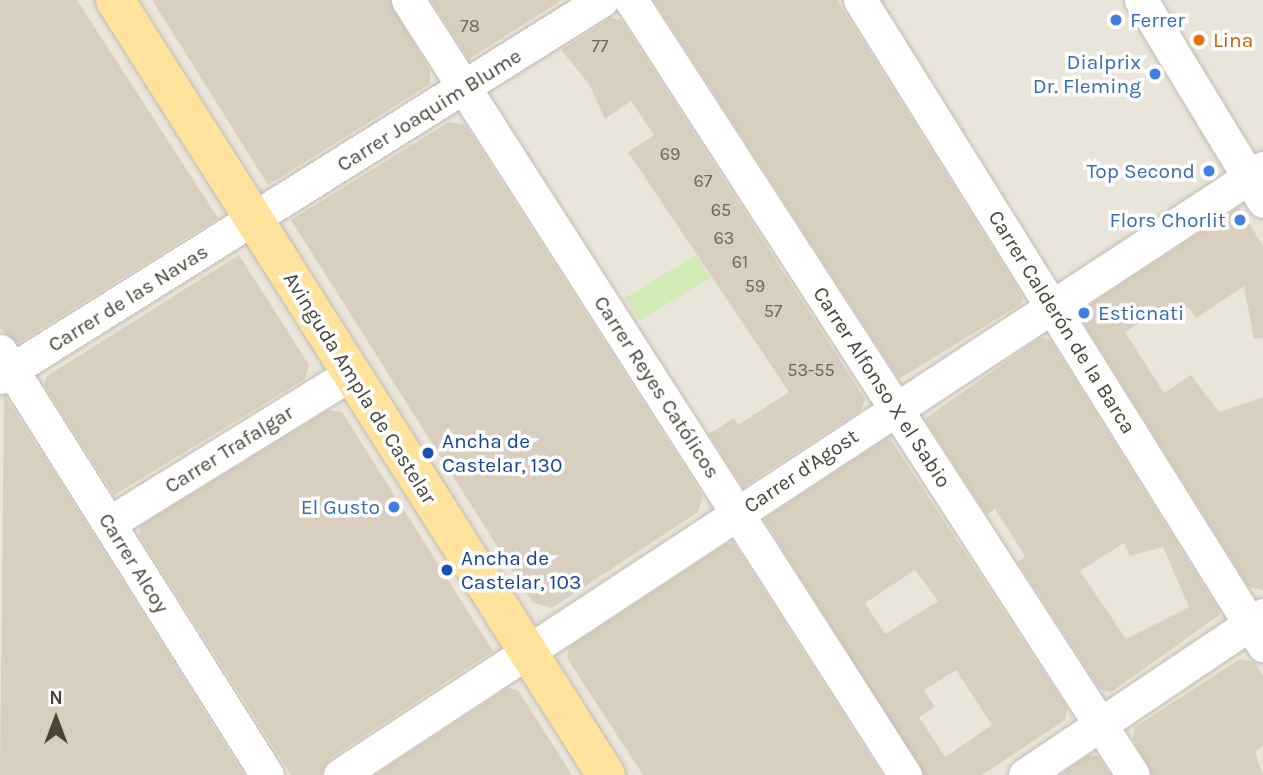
<!DOCTYPE html>
<meta charset="utf-8">
<style>
body{margin:0}
#map{position:relative;width:1263px;height:775px;overflow:hidden;background:#f6f3ec;font-family:Karla,sans-serif}
div>[style]{position:absolute}
[style*='--x']{left:calc(var(--x)*1px);top:calc(var(--y)*1px);width:calc(var(--w)*1px);rotate:calc(var(--a)*1deg)}
.residential>*{inset:0;background:#eae5da;transform-origin:0 0}
.green>*{inset:0;background:#d2eab5;transform-origin:0 0}
.building>*{inset:0;background:#d8cfc1}
.roads{filter:drop-shadow(0 0 2px #c2bbae) drop-shadow(0 0 2px #c2bbae)}
.minor>*{height:33px;margin:-16.5px;padding:0 16.5px;transform-origin:16.5px;border-radius:16.5px;background:#fff}
.major>*{height:38px;margin:-19px;padding:0 19px;transform-origin:19px;border-radius:19px;background:#ffe39c}
.dots>*{width:19px;height:19px;translate:-50% -50%;box-sizing:border-box;border:4px solid #fff;border-radius:50%}
span{translate:-50% -50%;white-space:nowrap;text-align:center;line-height:1.15;-webkit-text-stroke:7px #fff;paint-order:stroke}
.number-label{font-size:18px;color:#6e675b}
.number-label span{-webkit-text-stroke-width:0}
.shop-label{font-size:21px;color:#366cbe}
.left{translate:0 -50%;text-align:left}
.right{translate:-100% -50%;text-align:right}
.food-label{font-size:21px;color:#c56008}
.street-label{font-size:21px;color:#4b4439}
.transit-label{font-size:21px;color:#164399}
.north{position:absolute;left:21px;top:684px;width:70px;height:70px;-webkit-text-stroke:5px #fff;paint-order:stroke;rotate:0deg;font-size:19px;font-weight:700;line-height:28px;text-align:center;color:#4b4439}
.north::after{content:'';display:block;margin:auto;width:24px;height:32px;background:#4b4439;clip-path:polygon(50% 0,100% 100%,50% 72%,0 100%)}
</style>
<div id="map">
<div class="residential">
<i style="left:0;top:0;width:1263px;height:775px"></i>
</div>
<div class="green">
<i style="left:696px;top:255px;width:27px;height:82px;rotate:59deg"></i>
</div>
<div class="building">
<i style="clip-path:polygon(0 0,77px 0,218px 218px,18px 343px,0 329px)"></i>
<i style="clip-path:polygon(152px 0,389px 0,430px 71px,430px 84px,268px 185px)"></i>
<i style="clip-path:polygon(431px 0,562px 0,469px 59px)"></i>
<i style="clip-path:polygon(654px 0,837px 0,1023px 297px,1021px 304px,899px 379px)"></i>
<i style="clip-path:polygon(611px 18px,621px 20px,865px 399px,861px 410px,743px 487px,709px 434px,734px 418px,738px 425px,789px 392px,628px 152px,654px 135px,631px 101px,605px 119px,589px 84px,561px 50px)"></i>
<i style="clip-path:polygon(449px 122px,465px 125px,703px 496px,698px 512px,552px 608px,533px 603px,291px 220px)"></i>
<i style="clip-path:polygon(1239px 207px,1263px 246px,1263px 338px,1254px 339px,1244px 286px,1196px 318px,1189px 307px,1168px 322px,1160px 309px,1125px 332px,1164px 393px,1191px 375px,1219px 412px,1263px 397px,1263px 590px,1249px 587px,1082px 320px,1085px 308px)"></i>
<i style="clip-path:polygon(239px 255px,309px 365px,305px 379px,114px 495px,44px 385px,47px 376px)"></i>
<i style="clip-path:polygon(evenodd,1041px 337px,1050px 340px,1221px 614px,1111px 692px,1101px 690px,1018px 562px,1025px 556px,995px 509px,987px 515px,925px 419px,1041px 337px,1124px 543px,1130px 556px,1163px 547px,1189px 607px,1126px 639px,1080px 571px,1124px 543px)"></i>
<i style="clip-path:polygon(4px 395px,58px 479px,244px 775px,0 775px)"></i>
<i style="clip-path:polygon(328px 410px,342px 412px,493px 651px,329px 759px,321px 775px,291px 775px,139px 535px,140px 526px)"></i>
<i style="clip-path:polygon(evenodd,889px 437px,1067px 708px,1065px 720px,982px 775px,924px 775px,764px 519px,889px 437px,915px 570px,938px 601px,885px 634px,865px 603px,915px 570px,889px 437px,956px 670px,992px 725px,945px 757px,919px 717px,935px 707px,924px 690px,956px 670px)"></i>
<i style="clip-path:polygon(727px 543px,734px 544px,882px 775px,643px 775px,567px 658px,569px 647px)"></i>
<i style="clip-path:polygon(1240px 659px,1254px 662px,1263px 676px,1263px 746px,1255px 752px,1263px 775px,1152px 775px,1133px 739px,1135px 727px)"></i>
<i style="clip-path:polygon(508px 688px,518px 690px,572px 775px,375px 775px)"></i>
<i style="clip-path:polygon(1089px 755px,1098px 756px,1110px 775px,1060px 775px)"></i>
</div>
<div class="roads">
<div class="minor">
<i style="--x:408;--y:0;--w:921;--a:57.33"></i>
<i style="--x:631;--y:0;--w:923;--a:57.07"></i>
<i style="--x:860;--y:0;--w:761;--a:58"></i>
<i style="--x:1141;--y:0;--w:235;--a:58.7"></i>
<i style="--x:0;--y:351;--w:501;--a:57.8"></i>
<i style="--x:0;--y:377;--w:710;--a:-32.06"></i>
<i style="--x:109;--y:523;--w:282;--a:-31.7"></i>
<i style="--x:340;--y:775;--w:1105;--a:-33.33"></i>
<i style="--x:1025;--y:775;--w:287;--a:-33.9"></i>
</div>
<div class="major">
<i style="--x:115;--y:0;--w:917;--a:57.64"></i>
</div>
</div>
<div class="dots">
<i style="left:1116px;top:20px;background:#3f7fe0"></i>
<i style="left:1199px;top:40px;background:#e8710a"></i>
<i style="left:1155px;top:74px;background:#3f7fe0"></i>
<i style="left:1209px;top:171px;background:#3f7fe0"></i>
<i style="left:1240px;top:220px;background:#3f7fe0"></i>
<i style="left:1084px;top:313px;background:#3f7fe0"></i>
<i style="left:428px;top:453px;background:#1a4fb4"></i>
<i style="left:394px;top:507px;background:#3f7fe0"></i>
<i style="left:447px;top:570px;background:#1a4fb4"></i>
</div>
<div class="number-label">
<span style="left:470px;top:26px">78</span>
<span style="left:600px;top:46px">77</span>
<span style="left:670px;top:154px">69</span>
<span style="left:703px;top:181px">67</span>
<span style="left:721px;top:210px">65</span>
<span style="left:724px;top:238px">63</span>
<span style="left:740px;top:262px">61</span>
<span style="left:755px;top:286px">59</span>
<span style="left:773px;top:311px">57</span>
<span style="left:811px;top:370px">53-55</span>
</div>
<div class="shop-label">
<span class="left" style="left:1130px;top:20px">Ferrer</span>
<span class="right" style="left:1141px;top:74px">Dialprix<br>Dr. Fleming</span>
<span class="right" style="left:1195px;top:171px">Top Second</span>
<span class="right" style="left:1226px;top:220px">Flors Chorlit</span>
<span class="left" style="left:1098px;top:313px">Esticnati</span>
<span class="right" style="left:380px;top:507px">El Gusto</span>
</div>
<div class="food-label">
<span class="left" style="left:1213px;top:40px">Lina</span>
</div>
<div class="street-label">
<span style="left:429px;top:110px;rotate:-32deg">Carrer Joaquim Blume</span>
<span style="left:128px;top:298px;rotate:-32deg">Carrer de las Navas</span>
<span style="left:1062px;top:322px;rotate:58deg">Carrer Calderón de la Barca</span>
<span style="left:657px;top:387px;rotate:57deg">Carrer Reyes Católicos</span>
<span style="left:882px;top:387px;rotate:57deg">Carrer Alfonso X el Sabio</span>
<span style="left:360px;top:388px;rotate:58deg">Avinguda Ampla de Castelar</span>
<span style="left:229px;top:449px;rotate:-32deg">Carrer Trafalgar</span>
<span style="left:801px;top:471px;rotate:-34deg">Carrer d'Agost</span>
<span style="left:134px;top:563px;rotate:58deg">Carrer Alcoy</span>
</div>
<div class="transit-label">
<span class="left" style="left:442px;top:453px">Ancha de<br>Castelar, 130</span>
<span class="left" style="left:461px;top:570px">Ancha de<br>Castelar, 103</span>
</div>
<div class="north">N</div>
</div>
